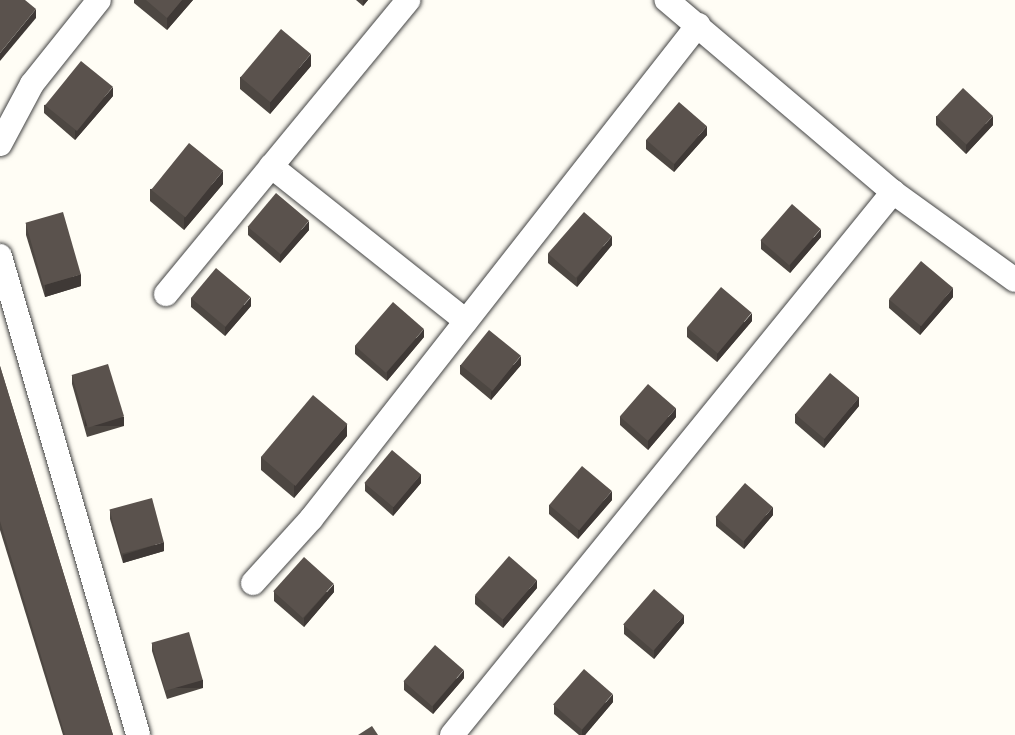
<!DOCTYPE html>
<style>
body{margin:0}
#map{position:relative;width:1015px;height:735px;overflow:hidden;background:#fffdf5;font-family:Literata,serif}
div>[style]{position:absolute}
[style*='--x']{left:calc(var(--x)*1px);top:calc(var(--y)*1px);width:calc(var(--w)*1px);rotate:calc(var(--a)*1deg)}
.roads{filter:drop-shadow(0 0 2px #444) drop-shadow(0 0 2px #444)}
.minor>*{height:24px;margin:-12px;padding:0 12px;transform-origin:12px;border-radius:12px;background:#fff}
.wall>*{inset:0;background:#4d4742}
.shaded-wall>*{inset:0;background:#3f3936;transform-origin:0 0}
.building>*{inset:0;background:#5a524d;transform-origin:0 0}
span{translate:-50% -50%;white-space:nowrap;text-align:center;line-height:1.15;-webkit-text-stroke:6px #fff;paint-order:stroke}
</style>
<div id="map">
<div class="roads">
<div class="minor">
<i style="--x:0;--y:144;--w:68;--a:-61.9"></i>
<i style="--x:32;--y:84;--w:107;--a:-51.4"></i>
<i style="--x:271;--y:166;--w:249;--a:38.5"></i>
<i style="--x:893;--y:192;--w:150;--a:35.8"></i>
<i style="--x:0;--y:256;--w:498;--a:73.9"></i>
<i style="--x:166;--y:294;--w:381;--a:-50.5"></i>
<i style="--x:253;--y:583;--w:86;--a:-47.8"></i>
<i style="--x:311;--y:519;--w:628;--a:-51.92"></i>
<i style="--x:452;--y:735;--w:700;--a:-50.92"></i>
<i style="--x:893;--y:192;--w:297;--a:-139.7"></i>
</div>
</div>
<div class="wall">
<i style="clip-path:polygon(134px 0,193px 0,167px 30px,134px 3px)"></i>
<i style="clip-path:polygon(356px 0,368px 0,363px 6px)"></i>
<i style="clip-path:polygon(311px 66px,270px 114px,240px 89px,240px 77px)"></i>
<i style="clip-path:polygon(113px 96px,75px 140px,44px 113px,44px 105px)"></i>
<i style="clip-path:polygon(936px 116px,993px 125px,966px 154px,936px 125px)"></i>
<i style="clip-path:polygon(707px 135px,674px 172px,646px 149px,646px 140px)"></i>
<i style="clip-path:polygon(223px 184px,184px 230px,150px 201px,150px 189px)"></i>
<i style="clip-path:polygon(26px 223px,81px 286px,45px 297px,26px 235px)"></i>
<i style="clip-path:polygon(248px 227px,309px 230px,280px 263px,248px 235px)"></i>
<i style="clip-path:polygon(821px 237px,790px 273px,761px 249px,761px 240px)"></i>
<i style="clip-path:polygon(612px 245px,577px 287px,548px 263px,548px 254px)"></i>
<i style="clip-path:polygon(953px 297px,920px 335px,889px 308px,889px 300px)"></i>
<i style="clip-path:polygon(191px 298px,251px 306px,225px 336px,191px 307px)"></i>
<i style="clip-path:polygon(752px 321px,717px 362px,687px 337px,687px 328px)"></i>
<i style="clip-path:polygon(424px 337px,387px 381px,355px 354px,355px 346px)"></i>
<i style="clip-path:polygon(460px 365px,521px 365px,491px 400px,460px 374px)"></i>
<i style="clip-path:polygon(0 366px,113px 735px,63px 735px,0 530px)"></i>
<i style="clip-path:polygon(72px 375px,124px 426px,87px 437px,72px 384px)"></i>
<i style="clip-path:polygon(859px 406px,824px 448px,795px 423px,795px 414px)"></i>
<i style="clip-path:polygon(620px 417px,676px 417px,648px 450px,620px 425px)"></i>
<i style="clip-path:polygon(347px 436px,294px 498px,261px 470px,261px 457px)"></i>
<i style="clip-path:polygon(365px 483px,421px 483px,393px 516px,365px 491px)"></i>
<i style="clip-path:polygon(612px 500px,578px 539px,549px 514px,549px 505px)"></i>
<i style="clip-path:polygon(110px 511px,164px 551px,123px 563px,110px 519px)"></i>
<i style="clip-path:polygon(773px 515px,744px 549px,716px 526px,716px 517px)"></i>
<i style="clip-path:polygon(537px 588px,503px 628px,475px 604px,475px 596px)"></i>
<i style="clip-path:polygon(274px 592px,334px 592px,304px 627px,274px 601px)"></i>
<i style="clip-path:polygon(684px 623px,654px 659px,624px 634px,624px 625px)"></i>
<i style="clip-path:polygon(152px 643px,203px 688px,167px 699px,152px 651px)"></i>
<i style="clip-path:polygon(464px 678px,433px 714px,404px 690px,404px 681px)"></i>
<i style="clip-path:polygon(613px 702px,585px 735px,579px 735px,554px 714px,554px 705px)"></i>
</div>
<div class="shaded-wall">
<i style="clip-path:polygon(182px 0,193px 0,167px 30px,167px 18px)"></i>
<i style="clip-path:polygon(363px 0,368px 0,363px 6px)"></i>
<i style="clip-path:polygon(36px 9px,36px 18px,0 61px,0 53px)"></i>
<i style="clip-path:polygon(311px 54px,311px 66px,270px 114px,270px 102px)"></i>
<i style="clip-path:polygon(113px 87px,113px 96px,75px 140px,75px 131px)"></i>
<i style="clip-path:polygon(993px 116px,993px 125px,966px 154px,966px 145px)"></i>
<i style="clip-path:polygon(707px 126px,707px 135px,674px 172px,674px 164px)"></i>
<i style="clip-path:polygon(223px 171px,223px 184px,184px 230px,184px 218px)"></i>
<i style="clip-path:polygon(309px 221px,309px 230px,280px 263px,280px 255px)"></i>
<i style="clip-path:polygon(821px 229px,821px 237px,790px 273px,790px 265px)"></i>
<i style="clip-path:polygon(612px 236px,612px 245px,577px 287px,577px 278px)"></i>
<i style="clip-path:polygon(81px 274px,81px 286px,45px 297px,45px 285px)"></i>
<i style="clip-path:polygon(953px 288px,953px 297px,920px 335px,920px 326px)"></i>
<i style="clip-path:polygon(251px 297px,251px 306px,225px 336px,225px 327px)"></i>
<i style="clip-path:polygon(752px 313px,752px 321px,717px 362px,717px 354px)"></i>
<i style="clip-path:polygon(424px 329px,424px 337px,387px 381px,387px 372px)"></i>
<i style="clip-path:polygon(521px 356px,521px 365px,491px 400px,491px 392px)"></i>
<i style="clip-path:polygon(859px 397px,859px 406px,824px 448px,824px 439px)"></i>
<i style="clip-path:polygon(676px 408px,676px 417px,648px 450px,648px 441px)"></i>
<i style="left:124px;top:417px;width:9px;height:39px;rotate:90deg"></i>
<i style="clip-path:polygon(347px 424px,347px 436px,294px 498px,294px 485px)"></i>
<i style="clip-path:polygon(421px 474px,421px 483px,393px 516px,393px 507px)"></i>
<i style="clip-path:polygon(612px 491px,612px 500px,578px 539px,578px 530px)"></i>
<i style="clip-path:polygon(773px 507px,773px 515px,744px 549px,744px 541px)"></i>
<i style="clip-path:polygon(164px 542px,164px 551px,123px 563px,123px 555px)"></i>
<i style="clip-path:polygon(537px 580px,537px 588px,503px 628px,503px 619px)"></i>
<i style="clip-path:polygon(334px 584px,334px 592px,304px 627px,304px 618px)"></i>
<i style="clip-path:polygon(684px 615px,684px 623px,654px 659px,654px 650px)"></i>
<i style="clip-path:polygon(464px 670px,464px 678px,433px 714px,433px 706px)"></i>
<i style="left:203px;top:680px;width:8px;height:38px;rotate:90deg"></i>
<i style="clip-path:polygon(613px 694px,613px 702px,585px 735px,582px 735px,582px 730px)"></i>
</div>
<div class="building">
<i style="clip-path:polygon(0 0,25px 0,36px 9px,0 53px)"></i>
<i style="clip-path:polygon(146px 0,182px 0,167px 18px)"></i>
<i style="left:281px;top:29px;width:39px;height:63px;rotate:40deg"></i>
<i style="left:81px;top:61px;width:41px;height:57px;rotate:39deg"></i>
<i style="left:963px;top:88px;width:41px;height:39px;rotate:43deg"></i>
<i style="left:679px;top:102px;width:37px;height:50px;rotate:41deg"></i>
<i style="left:189px;top:143px;width:44px;height:60px;rotate:39deg"></i>
<i style="left:276px;top:193px;width:43px;height:44px;rotate:40deg"></i>
<i style="left:792px;top:204px;width:38px;height:48px;rotate:41deg"></i>
<i style="left:63px;top:212px;width:65px;height:39px;rotate:74deg"></i>
<i style="left:584px;top:212px;width:37px;height:55px;rotate:41deg"></i>
<i style="left:921px;top:261px;width:42px;height:50px;rotate:40deg"></i>
<i style="left:216px;top:268px;width:45px;height:39px;rotate:40deg"></i>
<i style="left:721px;top:287px;width:40px;height:53px;rotate:40deg"></i>
<i style="left:393px;top:302px;width:41px;height:58px;rotate:41deg"></i>
<i style="left:489px;top:330px;width:41px;height:45px;rotate:39deg"></i>
<i style="left:108px;top:364px;width:55px;height:38px;rotate:73deg"></i>
<i style="clip-path:polygon(0 366px,113px 735px,65px 735px,0 521px)"></i>
<i style="left:830px;top:373px;width:38px;height:54px;rotate:40deg"></i>
<i style="left:648px;top:384px;width:37px;height:43px;rotate:41deg"></i>
<i style="left:313px;top:395px;width:45px;height:81px;rotate:40deg"></i>
<i style="left:392px;top:450px;width:38px;height:43px;rotate:40deg"></i>
<i style="left:582px;top:466px;width:39px;height:51px;rotate:40deg"></i>
<i style="left:745px;top:483px;width:37px;height:45px;rotate:41deg"></i>
<i style="left:152px;top:498px;width:46px;height:44px;rotate:75deg"></i>
<i style="left:509px;top:556px;width:37px;height:52px;rotate:41deg"></i>
<i style="left:304px;top:557px;width:40px;height:46px;rotate:42deg"></i>
<i style="left:654px;top:589px;width:40px;height:47px;rotate:41deg"></i>
<i style="left:189px;top:632px;width:50px;height:39px;rotate:74deg"></i>
<i style="left:435px;top:645px;width:38px;height:48px;rotate:41deg"></i>
<i style="left:584px;top:669px;width:38px;height:47px;rotate:41deg"></i>
<i style="clip-path:polygon(372px 726px,378px 735px,358px 735px)"></i>
</div>
</div>
